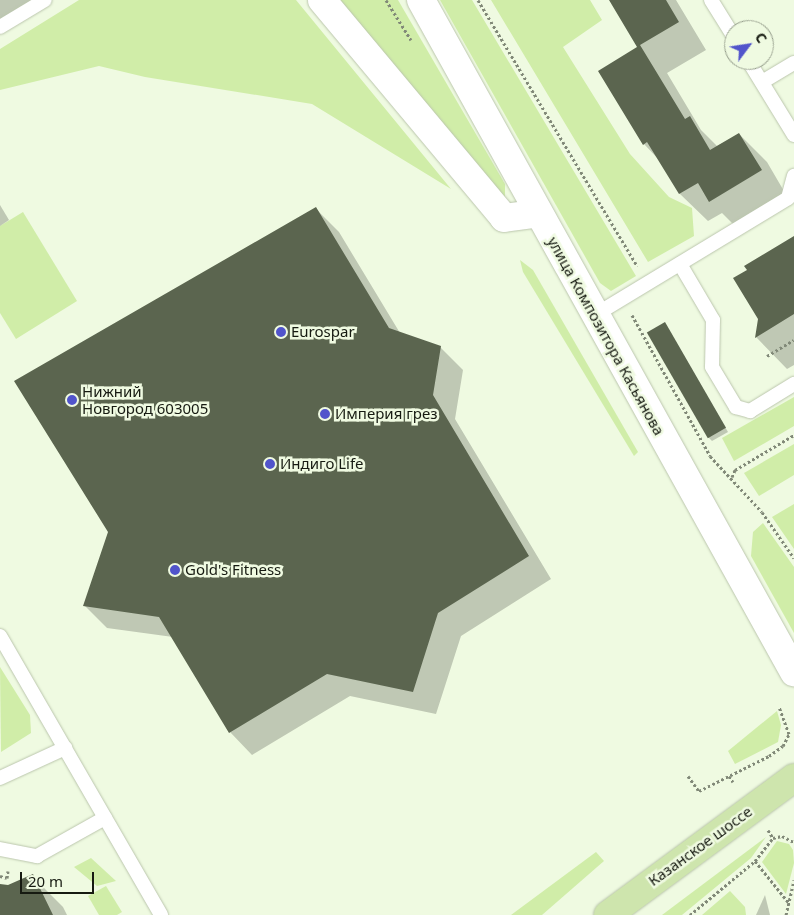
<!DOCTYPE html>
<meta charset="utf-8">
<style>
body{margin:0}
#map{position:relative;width:794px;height:915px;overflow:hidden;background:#effae1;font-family:"Noto Sans",sans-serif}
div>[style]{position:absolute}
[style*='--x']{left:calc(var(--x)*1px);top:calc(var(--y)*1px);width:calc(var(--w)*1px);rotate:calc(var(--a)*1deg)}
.green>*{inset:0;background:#d0eda8}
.shadow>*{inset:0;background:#0003}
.building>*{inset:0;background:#5b654f;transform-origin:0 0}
.path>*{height:3px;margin-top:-1.5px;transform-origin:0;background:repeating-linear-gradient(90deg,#818978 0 2.5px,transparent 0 5px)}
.roads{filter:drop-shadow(0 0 1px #bbc6ad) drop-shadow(0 0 1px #bbc6ad)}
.lane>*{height:14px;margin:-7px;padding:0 7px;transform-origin:7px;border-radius:7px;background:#fff}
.street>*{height:28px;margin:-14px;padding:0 14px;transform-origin:14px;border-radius:14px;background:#fff}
.primary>*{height:28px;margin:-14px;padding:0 14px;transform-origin:14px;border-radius:14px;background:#cee5ad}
.dots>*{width:14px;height:14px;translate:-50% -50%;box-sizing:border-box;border:2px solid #effae1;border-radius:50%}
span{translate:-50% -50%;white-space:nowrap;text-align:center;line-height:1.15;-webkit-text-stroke:5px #effae1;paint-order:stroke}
.poi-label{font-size:15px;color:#161a11}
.left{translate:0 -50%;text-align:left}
.street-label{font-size:15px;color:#161a11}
.north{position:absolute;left:724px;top:20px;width:50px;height:50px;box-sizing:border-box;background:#effae1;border:1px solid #98a08e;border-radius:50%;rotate:59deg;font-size:14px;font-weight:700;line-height:20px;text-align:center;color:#161a11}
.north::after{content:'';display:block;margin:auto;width:18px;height:22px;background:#5154cb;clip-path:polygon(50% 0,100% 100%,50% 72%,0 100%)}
.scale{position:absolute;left:20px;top:872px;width:74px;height:22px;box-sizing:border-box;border:2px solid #161a11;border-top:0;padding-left:6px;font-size:15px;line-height:18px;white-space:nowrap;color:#161a11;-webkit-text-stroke:4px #effae1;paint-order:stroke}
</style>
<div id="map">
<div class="green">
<i style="clip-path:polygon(79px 0,296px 0,451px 189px,312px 104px,145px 77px,99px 66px,0 90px,0 49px)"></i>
<i style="clip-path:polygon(336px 0,398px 0,505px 184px,505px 202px)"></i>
<i style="clip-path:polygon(440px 0,472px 0,636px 276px,611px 291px,600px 283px)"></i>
<i style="clip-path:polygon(491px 0,590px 0,602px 20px,563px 47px,630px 154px,669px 197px,692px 208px,694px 236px,648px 262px)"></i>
<i style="clip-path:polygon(23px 212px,77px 301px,16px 339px,0 313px,0 226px)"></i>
<i style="clip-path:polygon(520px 260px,533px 270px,638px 452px,634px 456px,523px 272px)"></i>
<i style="clip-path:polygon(794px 397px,794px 426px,734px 461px,722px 438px)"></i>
<i style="clip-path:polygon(794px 444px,794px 475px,759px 496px,744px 473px)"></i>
<i style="clip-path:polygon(794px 504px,794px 549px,772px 517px)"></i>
<i style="clip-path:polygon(763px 523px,794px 567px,794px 633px,751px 556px,753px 532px)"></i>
<i style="clip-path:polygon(0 667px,30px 715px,31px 733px,1px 752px)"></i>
<i style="clip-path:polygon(777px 711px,781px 725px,778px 742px,735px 764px,728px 751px)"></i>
<i style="clip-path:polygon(766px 837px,751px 858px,682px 915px,662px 915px)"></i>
<i style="clip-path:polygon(777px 841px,789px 844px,793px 850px,794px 863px,786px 894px,762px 862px)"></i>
<i style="clip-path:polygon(596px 852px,604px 861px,542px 915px,511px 915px)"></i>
<i style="clip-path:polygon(91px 858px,116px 881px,97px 886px,74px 867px)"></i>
<i style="clip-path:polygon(106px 886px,122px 912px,117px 915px,99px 915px,88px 896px)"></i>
<i style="clip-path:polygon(730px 891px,745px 907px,746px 915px,702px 915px)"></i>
</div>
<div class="shadow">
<i style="clip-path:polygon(0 0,38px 0,0 24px)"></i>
<i style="clip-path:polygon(610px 0,676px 0,706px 50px,667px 73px,701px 130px,717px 146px,739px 134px,767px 162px,788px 198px,738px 229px,722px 213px,708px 221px,680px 194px,661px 162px,644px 144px,639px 47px)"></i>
<i style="clip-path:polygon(0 205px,9px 220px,0 226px)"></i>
<i style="clip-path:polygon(316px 209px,339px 232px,400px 333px,440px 347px,463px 370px,455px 419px,551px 579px,461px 636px,436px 714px,350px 696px,252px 755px,230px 732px,173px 637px,107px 628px,85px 606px)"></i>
<i style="clip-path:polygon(794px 237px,794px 365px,787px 369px,756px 337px,759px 319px,748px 270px)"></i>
<i style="clip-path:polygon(665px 323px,728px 432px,712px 441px,708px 437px)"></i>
<i style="clip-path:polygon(32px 876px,63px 907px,67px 915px,0 915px,0 885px,9px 886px)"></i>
<i style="clip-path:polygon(765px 895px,770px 915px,756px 915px)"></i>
</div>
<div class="building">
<i style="clip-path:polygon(609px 0,666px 0,679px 22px,640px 45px,685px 119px,690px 116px,710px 150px,739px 133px,762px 170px,709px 202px,698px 183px,679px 194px,647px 142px,643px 145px,598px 71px,637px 47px)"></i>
<i style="clip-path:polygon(316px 207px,389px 328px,441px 346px,433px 395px,529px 556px,438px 613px,413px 692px,327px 674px,229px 733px,159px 617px,83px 606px,108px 532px,14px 381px)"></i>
<i style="clip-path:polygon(794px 236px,794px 314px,755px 338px,758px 319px,733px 278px,747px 270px,744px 266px)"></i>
<i style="left:665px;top:322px;width:122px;height:21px;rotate:60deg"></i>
<i style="clip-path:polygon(33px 874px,53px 915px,0 915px,0 884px,8px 885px)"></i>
</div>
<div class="path">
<i style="--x:386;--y:0;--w:47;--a:58"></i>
<i style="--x:478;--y:0;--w:310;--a:59.1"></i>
<i style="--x:632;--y:315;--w:161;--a:61"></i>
<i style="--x:710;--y:456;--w:76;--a:47.1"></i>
<i style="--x:762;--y:512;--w:56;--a:55.2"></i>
<i style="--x:767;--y:356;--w:31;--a:-31"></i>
<i style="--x:732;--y:477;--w:8;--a:-67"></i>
<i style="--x:735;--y:470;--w:69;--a:-30.7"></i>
<i style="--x:688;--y:776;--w:19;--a:54"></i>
<i style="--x:699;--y:791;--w:78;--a:-26.6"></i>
<i style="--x:769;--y:756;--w:17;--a:-36"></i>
<i style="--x:783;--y:746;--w:13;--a:-63"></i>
<i style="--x:789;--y:734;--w:29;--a:-110"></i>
<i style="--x:729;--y:776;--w:7;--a:56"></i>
<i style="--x:768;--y:830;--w:9;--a:58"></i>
<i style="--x:773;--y:838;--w:9;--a:-13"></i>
<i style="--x:782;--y:836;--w:13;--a:27"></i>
<i style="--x:755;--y:861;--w:54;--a:51"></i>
<i style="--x:0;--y:876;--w:7;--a:16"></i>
<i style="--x:7;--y:878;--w:7;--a:-82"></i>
<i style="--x:690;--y:915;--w:85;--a:-39.7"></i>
<i style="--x:755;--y:861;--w:29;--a:-52"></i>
<i style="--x:786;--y:915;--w:36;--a:-77"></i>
</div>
<div class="roads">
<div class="lane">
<i style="--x:711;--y:0;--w:44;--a:58.1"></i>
<i style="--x:0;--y:27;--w:52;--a:-31"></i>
<i style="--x:748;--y:60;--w:88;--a:58.5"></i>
<i style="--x:762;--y:82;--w:37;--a:-31"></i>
<i style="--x:680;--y:264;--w:65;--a:59.5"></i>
<i style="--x:713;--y:320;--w:47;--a:91.2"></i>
<i style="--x:712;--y:367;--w:47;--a:59"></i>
<i style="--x:736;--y:407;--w:15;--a:16"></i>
<i style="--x:750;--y:411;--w:52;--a:-31.5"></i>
<i style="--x:595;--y:315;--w:226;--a:-31.2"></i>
<i style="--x:788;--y:198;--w:23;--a:-75"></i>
<i style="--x:0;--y:636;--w:322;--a:60"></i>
<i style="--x:0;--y:778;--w:72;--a:-24.8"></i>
<i style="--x:0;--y:849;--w:38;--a:11"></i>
<i style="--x:37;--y:856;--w:78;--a:-29.2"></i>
</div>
<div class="street">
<i style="--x:322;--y:0;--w:284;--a:50.1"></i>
<i style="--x:504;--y:218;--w:34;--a:-8"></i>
<i style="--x:421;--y:0;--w:769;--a:60.97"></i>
</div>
<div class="primary">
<i style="--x:608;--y:915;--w:231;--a:-36.4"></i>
</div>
</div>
<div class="dots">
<i style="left:281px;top:332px;background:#5154cb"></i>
<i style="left:72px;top:400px;background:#5154cb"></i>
<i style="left:325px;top:414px;background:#5154cb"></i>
<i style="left:270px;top:464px;background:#5154cb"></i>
<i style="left:175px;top:570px;background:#5154cb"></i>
</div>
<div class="poi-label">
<span class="left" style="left:291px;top:332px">Eurospar</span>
<span class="left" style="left:82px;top:400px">Нижний<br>Новгород 603005</span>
<span class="left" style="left:335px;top:414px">Империя грез</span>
<span class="left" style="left:280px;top:464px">Индиго Life</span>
<span class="left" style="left:185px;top:570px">Gold's Fitness</span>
</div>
<div class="street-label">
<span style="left:606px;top:336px;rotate:61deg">улица Композитора Касьянова</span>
<span style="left:700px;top:846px;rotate:-36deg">Казанское шоссе</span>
</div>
<div class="north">С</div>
<div class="scale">20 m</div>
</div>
